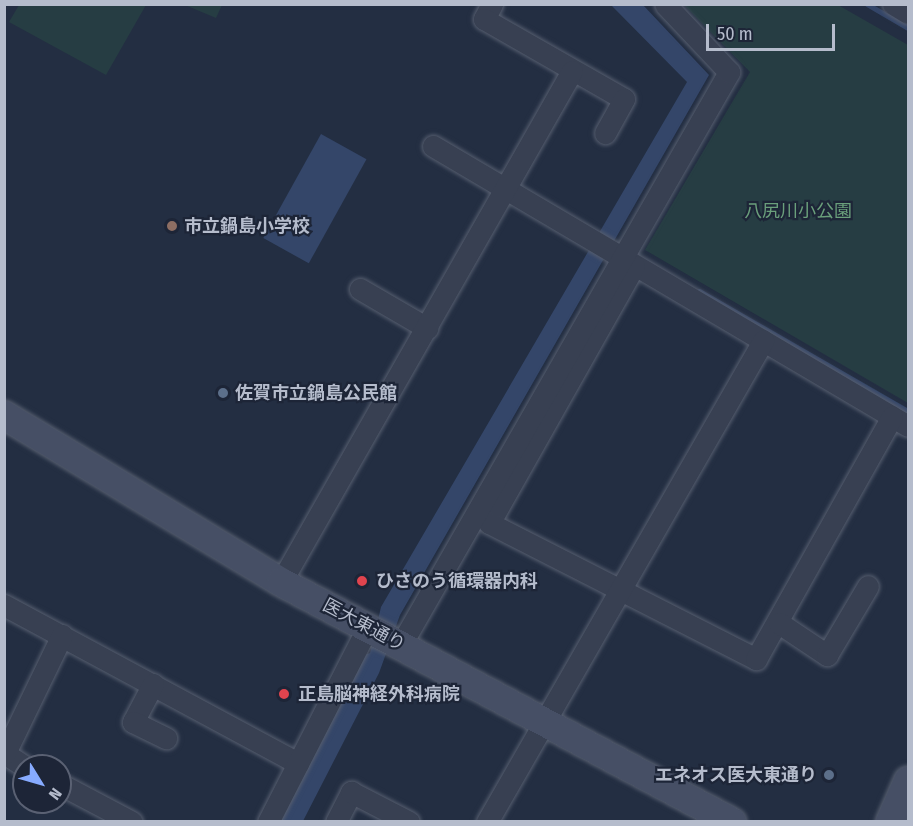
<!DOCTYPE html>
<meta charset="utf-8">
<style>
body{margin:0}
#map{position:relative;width:913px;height:826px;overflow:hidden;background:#232e42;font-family:"Fira Sans Condensed","Noto Sans JP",sans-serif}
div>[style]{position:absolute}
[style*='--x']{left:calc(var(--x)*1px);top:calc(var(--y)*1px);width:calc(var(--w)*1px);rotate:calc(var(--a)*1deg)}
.green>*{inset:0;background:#263d43}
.water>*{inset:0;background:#344669;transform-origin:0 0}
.stream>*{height:5px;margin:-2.5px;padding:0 2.5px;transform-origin:2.5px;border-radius:2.5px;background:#344669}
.roads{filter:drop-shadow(0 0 2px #565e6f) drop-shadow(0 0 2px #565e6f)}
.street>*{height:21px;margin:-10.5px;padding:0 10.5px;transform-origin:10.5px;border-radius:10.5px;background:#384052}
.secondary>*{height:28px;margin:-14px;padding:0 14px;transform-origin:14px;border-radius:14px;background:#464f65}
.dots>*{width:16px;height:16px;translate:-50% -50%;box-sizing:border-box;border:3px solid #1d2537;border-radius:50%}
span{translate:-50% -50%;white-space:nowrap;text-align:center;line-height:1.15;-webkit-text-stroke:4.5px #1d2537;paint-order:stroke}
.park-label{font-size:18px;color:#6a9f7b}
.poi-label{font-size:18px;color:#b5bccc;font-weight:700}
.left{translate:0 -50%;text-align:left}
.right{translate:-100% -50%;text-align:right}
.street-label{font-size:18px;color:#b5bccc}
.frame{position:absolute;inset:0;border:6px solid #b5bccc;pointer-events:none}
.north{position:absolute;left:12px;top:754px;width:60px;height:60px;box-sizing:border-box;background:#1d2537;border:2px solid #5a6173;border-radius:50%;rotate:127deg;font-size:16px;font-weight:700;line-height:24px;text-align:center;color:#b5bccc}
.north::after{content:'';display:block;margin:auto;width:21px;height:27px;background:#87abff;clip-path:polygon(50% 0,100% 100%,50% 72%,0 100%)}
.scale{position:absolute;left:706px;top:24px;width:129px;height:27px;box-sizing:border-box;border:3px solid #b5bccc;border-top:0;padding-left:8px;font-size:18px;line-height:21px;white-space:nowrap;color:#b5bccc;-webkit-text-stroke:4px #1d2537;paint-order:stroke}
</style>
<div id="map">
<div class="green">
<i style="clip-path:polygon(19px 5px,19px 4px,146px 5px,106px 75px,9px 22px)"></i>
<i style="clip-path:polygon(185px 5px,222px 4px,222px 5px,216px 18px)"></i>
<i style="clip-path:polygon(684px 5px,838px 5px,908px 45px,908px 403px,645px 250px,750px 72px)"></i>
</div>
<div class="water">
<i style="clip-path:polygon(611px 5px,643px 5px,709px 75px,400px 615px,379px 673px,303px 821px,278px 822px,362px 656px,370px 653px,381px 607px,687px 82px)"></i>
<i style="left:321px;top:134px;width:52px;height:119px;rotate:29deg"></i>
</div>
<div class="stream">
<i style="--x:867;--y:4;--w:48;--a:30.3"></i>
<i style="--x:699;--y:291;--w:241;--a:29.9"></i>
</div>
<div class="roads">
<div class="street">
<i style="--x:492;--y:4;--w:17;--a:118"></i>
<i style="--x:484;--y:19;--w:161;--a:29.7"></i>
<i style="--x:624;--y:99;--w:39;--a:119"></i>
<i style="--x:893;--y:4;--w:17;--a:31"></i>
<i style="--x:433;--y:146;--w:551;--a:30.52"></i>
<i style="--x:634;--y:266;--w:295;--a:119.4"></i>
<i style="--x:489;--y:523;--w:300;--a:27"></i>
<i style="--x:756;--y:659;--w:278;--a:-60.7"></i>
<i style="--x:360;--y:289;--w:78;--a:30.2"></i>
<i style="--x:281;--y:582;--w:588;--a:-60.34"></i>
<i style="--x:4;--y:605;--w:334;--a:28.3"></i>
<i style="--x:779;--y:623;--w:58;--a:33.7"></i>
<i style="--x:827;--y:655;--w:80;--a:-59.3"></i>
<i style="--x:407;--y:634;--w:648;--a:-60.19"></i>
<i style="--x:729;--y:72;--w:93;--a:-133.3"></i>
<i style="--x:153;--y:684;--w:43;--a:117.8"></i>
<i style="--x:133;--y:722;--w:37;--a:26"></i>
<i style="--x:4;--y:753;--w:24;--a:33"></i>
<i style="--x:5;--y:753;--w:131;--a:-64.2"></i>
<i style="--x:60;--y:784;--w:81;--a:27.8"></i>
<i style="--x:268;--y:822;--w:219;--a:-62.9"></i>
<i style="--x:336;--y:822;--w:34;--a:-63"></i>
<i style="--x:351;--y:792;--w:65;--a:27.3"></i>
<i style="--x:487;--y:822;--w:555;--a:-60.15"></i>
</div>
<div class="secondary">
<i style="--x:4;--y:415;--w:323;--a:31.1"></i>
<i style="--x:281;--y:582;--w:511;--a:28.02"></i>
<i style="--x:890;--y:822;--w:45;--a:-66.3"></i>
</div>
</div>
<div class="dots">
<i style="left:172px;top:226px;background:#8d6e63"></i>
<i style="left:223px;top:393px;background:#5c6f8a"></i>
<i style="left:362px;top:581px;background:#e0444e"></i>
<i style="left:284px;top:694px;background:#e0444e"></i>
<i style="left:829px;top:775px;background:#5c6f8a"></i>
</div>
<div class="park-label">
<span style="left:798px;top:211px">八尻川小公園</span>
</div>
<div class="poi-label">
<span class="left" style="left:184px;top:226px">市立鍋島小学校</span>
<span class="left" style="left:235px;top:393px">佐賀市立鍋島公民館</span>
<span class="left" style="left:376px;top:581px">ひさのう循環器内科</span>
<span class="left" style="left:298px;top:694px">正島脳神経外科病院</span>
<span class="right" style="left:817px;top:775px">エネオス医大東通り</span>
</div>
<div class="street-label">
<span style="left:364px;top:625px;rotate:28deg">医大東通り</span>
</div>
<div class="frame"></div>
<div class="north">N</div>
<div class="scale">50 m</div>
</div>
